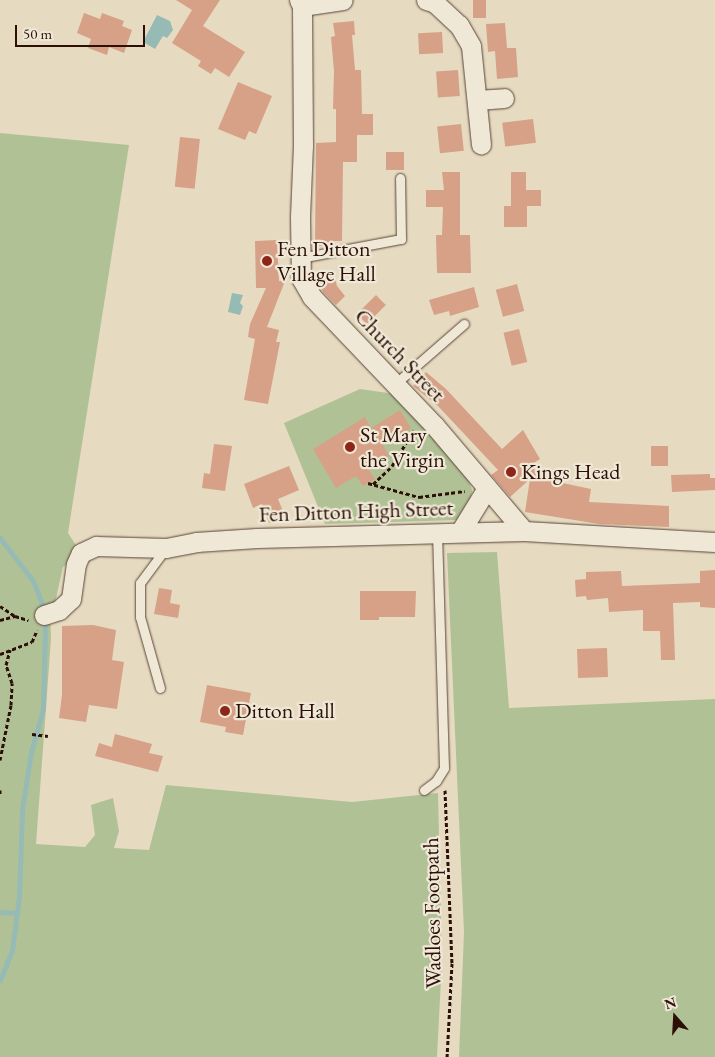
<!DOCTYPE html>
<style>
body{margin:0}
#map{position:relative;width:715px;height:1057px;overflow:hidden;background:#e6dbc1;font-family:"EB Garamond",serif}
div>[style]{position:absolute}
[style*='--x']{left:calc(var(--x)*1px);top:calc(var(--y)*1px);width:calc(var(--w)*1px);rotate:calc(var(--a)*1deg)}
.green>*{inset:0;background:#b1c196}
.water>*{inset:0;background:#96bbb4}
.stream>*{height:5px;margin:-2.5px;padding:0 2.5px;transform-origin:2.5px;border-radius:2.5px;background:#96bbb4}
.building>*{inset:0;background:#d6a186;transform-origin:0 0}
.path>*{height:3px;margin-top:-1.5px;transform-origin:0;background:repeating-linear-gradient(90deg,#2c1007 0 4px,transparent 0 6.5px)}
.roads{filter:drop-shadow(0 0 1px #5a4336) drop-shadow(0 0 1px #5a4336)}
.lane>*{height:9px;margin:-4.5px;padding:0 4.5px;transform-origin:4.5px;border-radius:4.5px;background:#efe8d7}
.street>*{height:19px;margin:-9.5px;padding:0 9.5px;transform-origin:9.5px;border-radius:9.5px;background:#efe8d7}
.dots>*{width:14px;height:14px;translate:-50% -50%;box-sizing:border-box;border:2px solid #efe8d7;border-radius:50%}
span{translate:-50% -50%;white-space:nowrap;text-align:center;line-height:1.15;-webkit-text-stroke:4.5px #efe8d7;paint-order:stroke}
.poi-label{font-size:22px;color:#2c1007}
.left{translate:0 -50%;text-align:left}
.street-label{font-size:22px;color:#2c1007}
.north{position:absolute;left:650px;top:992px;width:50px;height:50px;-webkit-text-stroke:4px #efe8d7;paint-order:stroke;rotate:341deg;font-size:14px;font-weight:700;line-height:20px;text-align:center;color:#2c1007}
.north::after{content:'';display:block;margin:auto;width:18px;height:22px;background:#2c1007;clip-path:polygon(50% 0,100% 100%,50% 72%,0 100%)}
.scale{position:absolute;left:15px;top:25px;width:130px;height:22px;box-sizing:border-box;border:2px solid #2c1007;border-top:0;padding-left:6px;font-size:15px;line-height:18px;white-space:nowrap;color:#2c1007;-webkit-text-stroke:4px #efe8d7;paint-order:stroke}
</style>
<div id="map">
<div class="green">
<i style="clip-path:polygon(0 133px,129px 145px,68px 533px,81px 553px,63px 567px,53px 612px,50px 606px,51px 639px,36px 844px,85px 847px,95px 835px,91px 805px,113px 798px,119px 831px,114px 848px,149px 850px,166px 785px,352px 802px,438px 793px,442px 960px,437px 1057px,0 1057px)"></i>
<i style="clip-path:polygon(360px 389px,395px 394px,434px 434px,469px 481px,472px 490px,471px 501px,458px 520px,325px 524px,284px 423px)"></i>
<i style="clip-path:polygon(497px 552px,509px 708px,715px 699px,715px 1057px,459px 1057px,464px 932px,447px 553px)"></i>
</div>
<div class="water">
<i style="clip-path:polygon(157px 15px,170px 21px,173px 30px,167px 38px,163px 36px,155px 49px,143px 42px)"></i>
<i style="clip-path:polygon(232px 293px,243px 295px,240px 303px,243px 306px,240px 315px,228px 312px)"></i>
</div>
<div class="stream">
<i style="--x:0;--y:538;--w:54;--a:52.5"></i>
<i style="--x:33;--y:581;--w:22;--a:68"></i>
<i style="--x:41;--y:601;--w:10;--a:79"></i>
<i style="--x:0;--y:912;--w:17;--a:3"></i>
<i style="--x:0;--y:980;--w:31;--a:-68"></i>
<i style="--x:12;--y:951;--w:55;--a:-82.7"></i>
<i style="--x:19;--y:896;--w:86;--a:-88"></i>
<i style="--x:22;--y:810;--w:59;--a:-81.2"></i>
<i style="--x:31;--y:752;--w:45;--a:-74.4"></i>
<i style="--x:43;--y:709;--w:83;--a:-88.6"></i>
</div>
<div class="building">
<i style="clip-path:polygon(176px 0,220px 0,203px 26px,245px 52px,229px 77px,215px 68px,211px 74px,198px 66px,201px 61px,172px 43px,192px 10px)"></i>
<i style="left:473px;top:0;width:13px;height:18px"></i>
<i style="clip-path:polygon(84px 13px,100px 19px,102px 13px,124px 21px,122px 26px,132px 30px,124px 53px,109px 47px,107px 55px,88px 48px,91px 39px,77px 33px)"></i>
<i style="clip-path:polygon(354px 21px,355px 35px,352px 35px,355px 70px,361px 70px,362px 114px,373px 114px,373px 135px,357px 135px,357px 162px,343px 162px,342px 241px,331px 241px,331px 246px,315px 246px,316px 143px,336px 142px,336px 109px,333px 109px,334px 71px,331px 37px,335px 36px,333px 23px)"></i>
<i style="clip-path:polygon(505px 23px,507px 48px,516px 48px,518px 77px,497px 79px,495px 51px,488px 52px,486px 24px)"></i>
<i style="left:442px;top:32px;width:21px;height:24px;rotate:87deg"></i>
<i style="left:458px;top:70px;width:26px;height:22px;rotate:86deg"></i>
<i style="clip-path:polygon(238px 82px,272px 96px,256px 134px,249px 131px,245px 140px,218px 129px)"></i>
<i style="left:533px;top:119px;width:24px;height:31px;rotate:83deg"></i>
<i style="left:461px;top:124px;width:27px;height:24px;rotate:84deg"></i>
<i style="left:180px;top:137px;width:20px;height:50px;rotate:6deg"></i>
<i style="left:386px;top:152px;width:18px;height:18px"></i>
<i style="clip-path:polygon(442px 172px,460px 172px,460px 235px,470px 235px,471px 273px,437px 273px,436px 235px,442px 235px,443px 207px,426px 207px,426px 190px,444px 190px)"></i>
<i style="clip-path:polygon(511px 172px,526px 172px,526px 190px,541px 190px,541px 206px,527px 206px,527px 227px,504px 227px,504px 206px,511px 206px)"></i>
<i style="clip-path:polygon(277px 240px,279px 281px,285px 281px,267px 327px,279px 330px,276px 342px,280px 342px,268px 404px,244px 400px,255px 339px,248px 337px,250px 324px,266px 288px,256px 288px,255px 241px)"></i>
<i style="clip-path:polygon(333px 270px,337px 286px,345px 296px,336px 305px,323px 292px,317px 274px)"></i>
<i style="left:517px;top:284px;width:28px;height:22px;rotate:75deg"></i>
<i style="clip-path:polygon(474px 287px,479px 307px,450px 316px,449px 311px,434px 315px,429px 300px)"></i>
<i style="left:376px;top:295px;width:14px;height:27px;rotate:45deg"></i>
<i style="left:519px;top:329px;width:34px;height:16px;rotate:76deg"></i>
<i style="clip-path:polygon(426px 372px,446px 389px,502px 449px,523px 430px,540px 459px,529px 466px,553px 481px,591px 489px,589px 502px,669px 506px,669px 527px,599px 524px,525px 512px,530px 479px,510px 497px,491px 475px,498px 470px,438px 406px,413px 386px)"></i>
<i style="clip-path:polygon(400px 410px,411px 428px,383px 445px,389px 456px,368px 469px,375px 479px,363px 486px,356px 476px,336px 488px,313px 449px,365px 417px,371px 428px)"></i>
<i style="clip-path:polygon(214px 444px,232px 446px,225px 491px,202px 488px,204px 473px,210px 474px)"></i>
<i style="left:651px;top:446px;width:17px;height:20px"></i>
<i style="clip-path:polygon(289px 466px,299px 490px,278px 499px,285px 516px,269px 523px,262px 504px,253px 508px,244px 484px)"></i>
<i style="clip-path:polygon(710px 474px,710px 478px,715px 478px,715px 490px,672px 492px,671px 475px)"></i>
<i style="clip-path:polygon(715px 570px,715px 608px,700px 607px,700px 602px,673px 603px,675px 660px,661px 660px,660px 631px,643px 631px,643px 610px,609px 612px,608px 598px,587px 600px,586px 596px,576px 597px,575px 580px,586px 579px,586px 572px,621px 571px,622px 586px,700px 583px,700px 571px)"></i>
<i style="clip-path:polygon(159px 588px,172px 590px,170px 603px,180px 605px,178px 618px,154px 614px)"></i>
<i style="clip-path:polygon(360px 591px,416px 591px,415px 617px,379px 617px,379px 620px,360px 620px)"></i>
<i style="clip-path:polygon(93px 625px,116px 630px,112px 660px,124px 662px,117px 709px,89px 705px,86px 722px,59px 718px,62px 695px,62px 626px)"></i>
<i style="left:607px;top:648px;width:29px;height:30px;rotate:88deg"></i>
<i style="clip-path:polygon(207px 685px,251px 693px,243px 735px,225px 732px,226px 727px,200px 722px)"></i>
<i style="clip-path:polygon(115px 734px,152px 744px,149px 753px,163px 756px,158px 772px,95px 756px,99px 743px,112px 747px)"></i>
</div>
<div class="path">
<i style="--x:368;--y:483;--w:53;--a:15.4"></i>
<i style="--x:419;--y:497;--w:46;--a:-7.4"></i>
<i style="--x:373;--y:484;--w:26;--a:-43"></i>
<i style="--x:392;--y:466;--w:42;--a:-58.6"></i>
<i style="--x:0;--y:606;--w:18;--a:34"></i>
<i style="--x:0;--y:620;--w:16;--a:-15"></i>
<i style="--x:15;--y:616;--w:14;--a:17"></i>
<i style="--x:0;--y:654;--w:34;--a:-21"></i>
<i style="--x:32;--y:642;--w:13;--a:-67"></i>
<i style="--x:32;--y:734;--w:16;--a:7"></i>
<i style="--x:0;--y:760;--w:56;--a:-78.7"></i>
<i style="--x:11;--y:705;--w:22;--a:-87"></i>
<i style="--x:12;--y:683;--w:19;--a:-108"></i>
<i style="--x:6;--y:665;--w:16;--a:-75"></i>
<i style="--x:0;--y:790;--w:4;--a:90"></i>
<i style="--x:445;--y:790;--w:173;--a:87.7"></i>
<i style="--x:452;--y:963;--w:94;--a:93"></i>
</div>
<div class="roads">
<div class="lane">
<i style="--x:300;--y:258;--w:103;--a:-10.7"></i>
<i style="--x:401;--y:239;--w:61;--a:-90.9"></i>
<i style="--x:394;--y:385;--w:93;--a:-41.1"></i>
<i style="--x:160;--y:688;--w:74;--a:-105.7"></i>
<i style="--x:140;--y:617;--w:34;--a:-90"></i>
<i style="--x:140;--y:583;--w:44;--a:-53.4"></i>
<i style="--x:424;--y:790;--w:15;--a:-37"></i>
<i style="--x:436;--y:781;--w:15;--a:-58"></i>
<i style="--x:444;--y:768;--w:235;--a:-91.7"></i>
</div>
<div class="street">
<i style="--x:299;--y:0;--w:7;--a:63"></i>
<i style="--x:302;--y:6;--w:139;--a:89.6"></i>
<i style="--x:303;--y:145;--w:72;--a:92.4"></i>
<i style="--x:300;--y:217;--w:61;--a:89.1"></i>
<i style="--x:301;--y:278;--w:22;--a:60"></i>
<i style="--x:312;--y:297;--w:177;--a:46.4"></i>
<i style="--x:434;--y:425;--w:139;--a:49.7"></i>
<i style="--x:426;--y:0;--w:9;--a:18"></i>
<i style="--x:435;--y:3;--w:33;--a:43"></i>
<i style="--x:459;--y:25;--w:24;--a:60"></i>
<i style="--x:471;--y:46;--w:99;--a:84.2"></i>
<i style="--x:302;--y:6;--w:41;--a:-8.3"></i>
<i style="--x:477;--y:100;--w:27;--a:-4"></i>
<i style="--x:460;--y:532;--w:52;--a:-58.5"></i>
<i style="--x:44;--y:615;--w:16;--a:-18"></i>
<i style="--x:59;--y:610;--w:16;--a:-43"></i>
<i style="--x:71;--y:599;--w:35;--a:-82"></i>
<i style="--x:76;--y:564;--w:12;--a:-66"></i>
<i style="--x:81;--y:553;--w:17;--a:-25"></i>
<i style="--x:96;--y:546;--w:70;--a:1.6"></i>
<i style="--x:166;--y:548;--w:31;--a:-11"></i>
<i style="--x:196;--y:542;--w:61;--a:-3.8"></i>
<i style="--x:257;--y:538;--w:267;--a:-1.5"></i>
<i style="--x:524;--y:531;--w:191;--a:3.3"></i>
</div>
</div>
<div class="dots">
<i style="left:267px;top:261px;background:#8f2418"></i>
<i style="left:350px;top:447px;background:#8f2418"></i>
<i style="left:511px;top:472px;background:#8f2418"></i>
<i style="left:225px;top:711px;background:#8f2418"></i>
</div>
<div class="poi-label">
<span class="left" style="left:277px;top:261px">Fen Ditton<br>Village Hall</span>
<span class="left" style="left:360px;top:447px">St Mary<br>the Virgin</span>
<span class="left" style="left:521px;top:472px">Kings Head</span>
<span class="left" style="left:235px;top:711px">Ditton Hall</span>
</div>
<div class="street-label">
<span style="left:400px;top:355px;rotate:46deg">Church Street</span>
<span style="left:356px;top:511px;rotate:-2deg">Fen Ditton High Street</span>
<span style="left:432px;top:913px;rotate:-91deg">Wadloes Footpath</span>
</div>
<div class="north">N</div>
<div class="scale">50 m</div>
</div>
